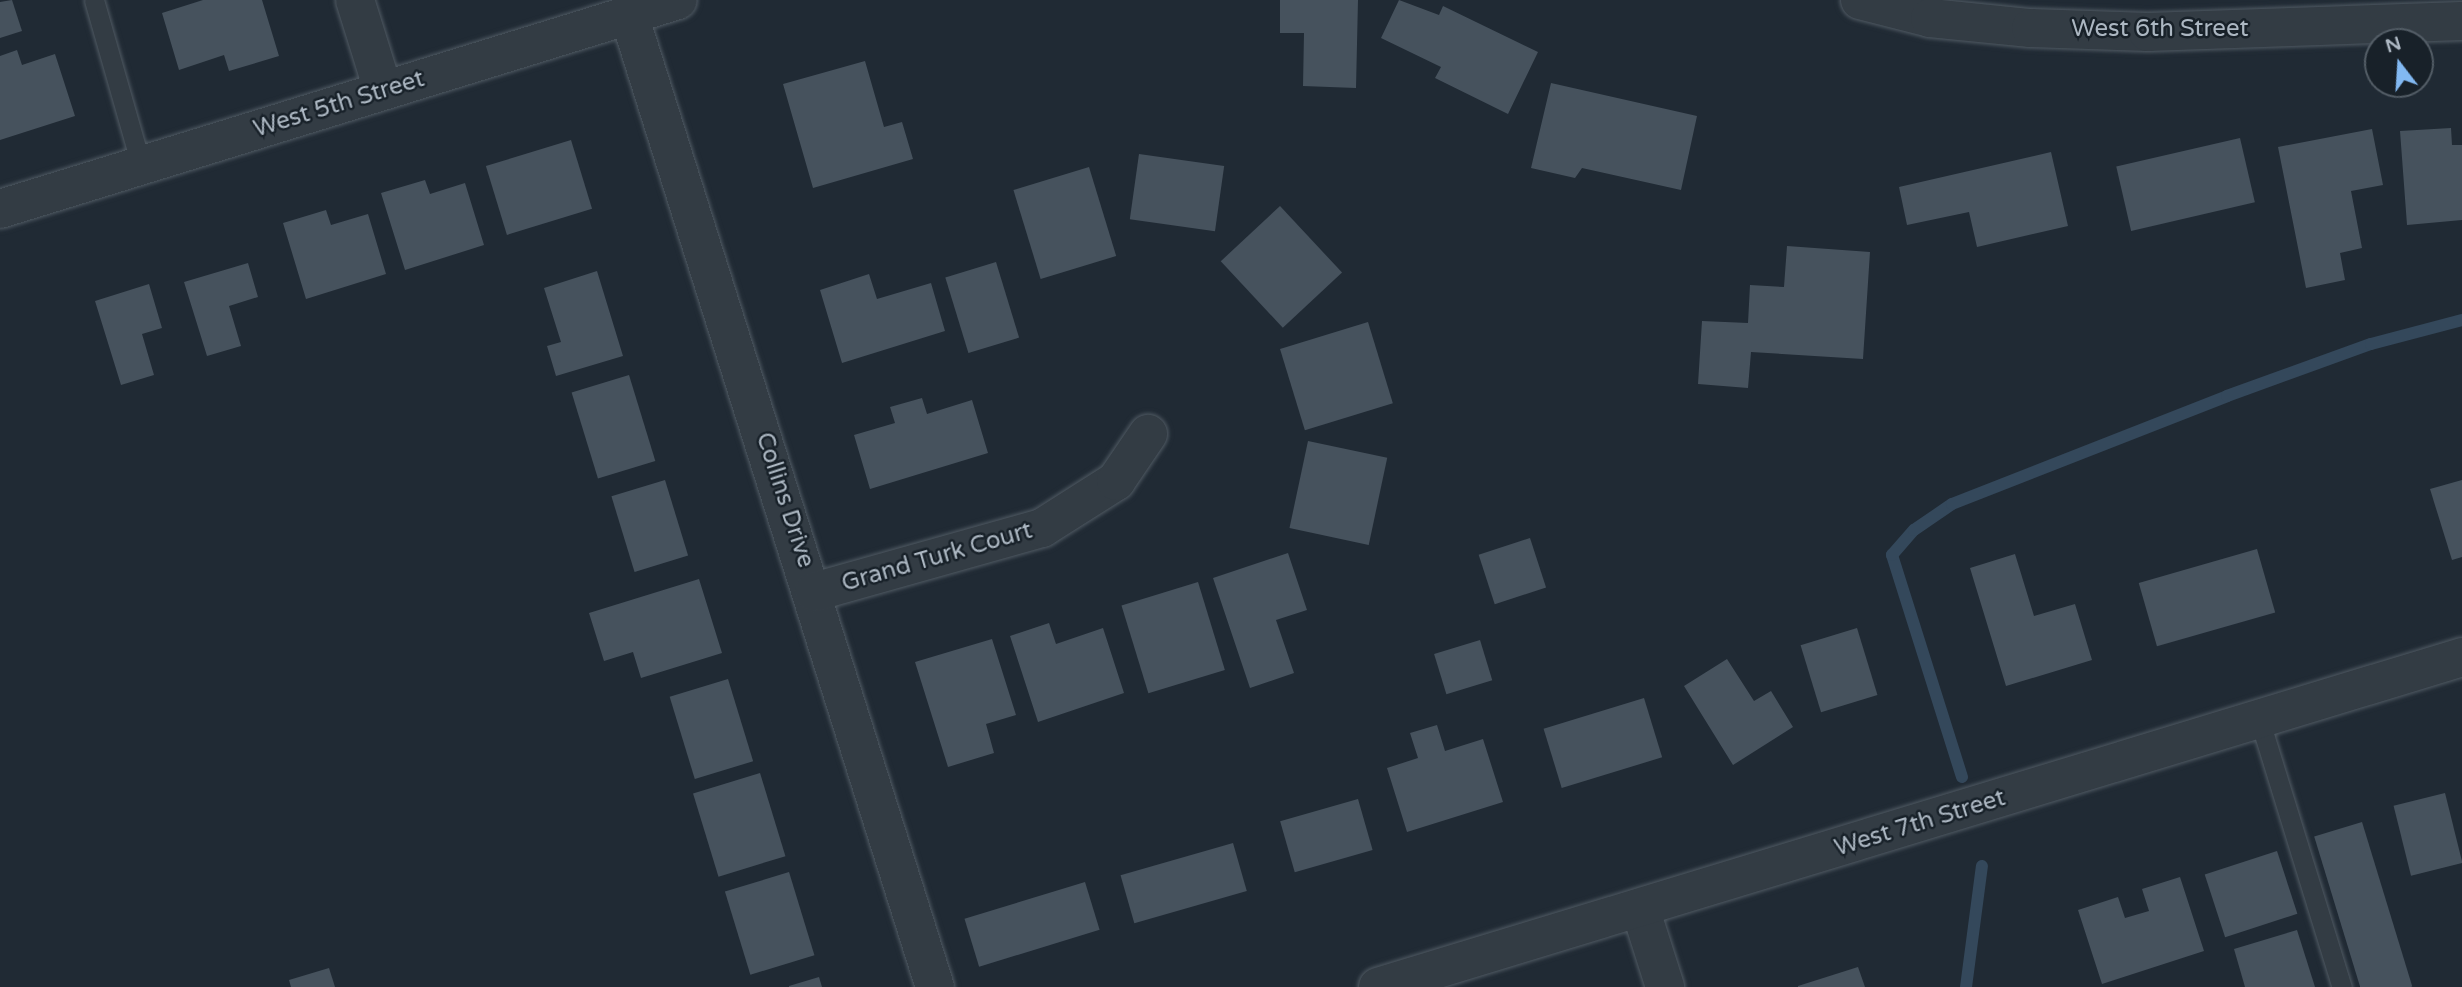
<!DOCTYPE html>
<style>
body{margin:0}
#map{position:relative;width:2462px;height:987px;overflow:hidden;background:#202a34;font-family:"Varela Round",sans-serif}
div>[style]{position:absolute}
[style*='--x']{left:calc(var(--x)*1px);top:calc(var(--y)*1px);width:calc(var(--w)*1px);rotate:calc(var(--a)*1deg)}
.stream>*{height:12px;margin:-6px;padding:0 6px;transform-origin:6px;border-radius:6px;background:#34485b}
.building>*{inset:0;background:#46525d;transform-origin:0 0}
.roads{filter:drop-shadow(0 0 2px #505a63) drop-shadow(0 0 2px #505a63)}
.service>*{height:19px;margin:-9.5px;padding:0 9.5px;transform-origin:9.5px;border-radius:9.5px;background:#333c44}
.minor>*{height:38px;margin:-19px;padding:0 19px;transform-origin:19px;border-radius:19px;background:#333c44}
.tertiary>*{height:38px;margin:-19px;padding:0 19px;transform-origin:19px;border-radius:19px;background:#333c44}
span{translate:-50% -50%;white-space:nowrap;text-align:center;line-height:1.15;-webkit-text-stroke:5px #182129;paint-order:stroke}
.street-label{font-size:24px;color:#acb7c2}
.north{position:absolute;left:2364px;top:28px;width:70px;height:70px;box-sizing:border-box;background:#182129;border:2px solid #535d66;border-radius:50%;rotate:343deg;font-size:19px;font-weight:700;line-height:28px;text-align:center;color:#acb7c2}
.north::after{content:'';display:block;margin:auto;width:24px;height:32px;background:#82b9f2;clip-path:polygon(50% 0,100% 100%,50% 72%,0 100%)}
</style>
<div id="map">
<div class="stream">
<i style="--x:1962;--y:777;--w:233;--a:-107.5"></i>
<i style="--x:1892;--y:555;--w:33;--a:-49"></i>
<i style="--x:1914;--y:530;--w:46;--a:-34.4"></i>
<i style="--x:1952;--y:504;--w:295;--a:-21.4"></i>
<i style="--x:2227;--y:396;--w:153;--a:-19.9"></i>
<i style="--x:2371;--y:344;--w:94;--a:-14.8"></i>
<i style="--x:1966;--y:987;--w:122;--a:-82.5"></i>
</div>
<div class="building">
<i style="clip-path:polygon(12px 0,22px 31px,0 38px,0 2px)"></i>
<i style="clip-path:polygon(203px 0,262px 0,279px 56px,229px 71px,224px 55px,179px 70px,162px 13px)"></i>
<i style="clip-path:polygon(1280px 0,1358px 0,1356px 88px,1303px 86px,1304px 33px,1280px 33px)"></i>
<i style="clip-path:polygon(1399px 0,1439px 15px,1443px 6px,1538px 52px,1508px 114px,1435px 78px,1441px 67px,1381px 38px)"></i>
<i style="clip-path:polygon(17px 50px,22px 65px,55px 54px,75px 116px,0 140px,0 56px)"></i>
<i style="clip-path:polygon(865px 61px,884px 127px,902px 122px,913px 159px,813px 188px,783px 84px)"></i>
<i style="clip-path:polygon(1551px 83px,1697px 116px,1681px 190px,1582px 168px,1575px 178px,1531px 168px)"></i>
<i style="clip-path:polygon(2451px 128px,2452px 145px,2462px 145px,2462px 220px,2407px 225px,2400px 131px)"></i>
<i style="clip-path:polygon(2372px 129px,2383px 185px,2351px 191px,2362px 248px,2340px 253px,2345px 280px,2306px 288px,2278px 147px)"></i>
<i style="left:2240px;top:138px;width:66px;height:127px;rotate:77deg"></i>
<i style="left:571px;top:140px;width:72px;height:89px;rotate:73deg"></i>
<i style="clip-path:polygon(2051px 152px,2068px 226px,1977px 247px,1969px 212px,1907px 225px,1899px 187px)"></i>
<i style="left:1139px;top:154px;width:86px;height:66px;rotate:8deg"></i>
<i style="left:1089px;top:167px;width:93px;height:79px;rotate:73deg"></i>
<i style="clip-path:polygon(425px 180px,430px 194px,465px 183px,484px 245px,405px 270px,381px 193px)"></i>
<i style="left:1280px;top:206px;width:91px;height:81px;rotate:47deg"></i>
<i style="clip-path:polygon(326px 210px,331px 225px,368px 214px,386px 274px,306px 299px,283px 223px)"></i>
<i style="clip-path:polygon(1787px 246px,1870px 252px,1863px 359px,1751px 352px,1748px 388px,1698px 384px,1702px 321px,1748px 323px,1750px 285px,1784px 287px)"></i>
<i style="left:996px;top:262px;width:79px;height:53px;rotate:73deg"></i>
<i style="clip-path:polygon(248px 263px,258px 297px,229px 306px,241px 346px,207px 356px,184px 282px)"></i>
<i style="clip-path:polygon(597px 271px,623px 356px,556px 376px,547px 346px,561px 342px,544px 288px)"></i>
<i style="clip-path:polygon(869px 274px,877px 299px,931px 283px,945px 331px,842px 363px,820px 290px)"></i>
<i style="clip-path:polygon(149px 284px,162px 328px,142px 334px,154px 375px,121px 385px,95px 301px)"></i>
<i style="left:1368px;top:322px;width:85px;height:92px;rotate:73deg"></i>
<i style="left:629px;top:375px;width:90px;height:60px;rotate:73deg"></i>
<i style="clip-path:polygon(922px 398px,927px 414px,972px 400px,988px 453px,870px 489px,854px 435px,895px 423px,890px 407px)"></i>
<i style="left:1308px;top:441px;width:81px;height:89px;rotate:12deg"></i>
<i style="left:665px;top:480px;width:79px;height:56px;rotate:73deg"></i>
<i style="clip-path:polygon(2462px 480px,2462px 557px,2452px 560px,2430px 489px)"></i>
<i style="left:1530px;top:538px;width:52px;height:54px;rotate:72deg"></i>
<i style="left:2257px;top:549px;width:66px;height:123px;rotate:74deg"></i>
<i style="clip-path:polygon(1288px 553px,1307px 610px,1276px 620px,1294px 673px,1250px 688px,1213px 578px)"></i>
<i style="clip-path:polygon(2015px 554px,2034px 616px,2075px 604px,2092px 660px,2006px 686px,1970px 568px)"></i>
<i style="clip-path:polygon(699px 579px,722px 653px,641px 678px,633px 652px,604px 661px,589px 613px)"></i>
<i style="left:1198px;top:582px;width:92px;height:80px;rotate:73deg"></i>
<i style="clip-path:polygon(1049px 623px,1056px 644px,1103px 628px,1124px 693px,1038px 722px,1010px 636px)"></i>
<i style="left:1857px;top:628px;width:70px;height:59px;rotate:73deg"></i>
<i style="clip-path:polygon(992px 639px,1016px 715px,986px 724px,994px 753px,948px 767px,915px 662px)"></i>
<i style="left:1480px;top:640px;width:42px;height:48px;rotate:73deg"></i>
<i style="clip-path:polygon(1727px 659px,1754px 701px,1771px 691px,1793px 727px,1733px 765px,1684px 686px)"></i>
<i style="left:728px;top:679px;width:86px;height:61px;rotate:73deg"></i>
<i style="left:1644px;top:698px;width:62px;height:105px;rotate:73deg"></i>
<i style="clip-path:polygon(1437px 725px,1445px 751px,1483px 739px,1503px 802px,1407px 832px,1387px 768px,1418px 758px,1410px 733px)"></i>
<i style="left:760px;top:773px;width:87px;height:70px;rotate:73deg"></i>
<i style="left:2445px;top:793px;width:72px;height:53px;rotate:76deg"></i>
<i style="left:1358px;top:799px;width:53px;height:81px;rotate:74deg"></i>
<i style="left:2362px;top:822px;width:172px;height:50px;rotate:73deg"></i>
<i style="left:1233px;top:843px;width:50px;height:117px;rotate:74deg"></i>
<i style="left:2277px;top:851px;width:66px;height:76px;rotate:72deg"></i>
<i style="left:789px;top:872px;width:87px;height:67px;rotate:73deg"></i>
<i style="clip-path:polygon(2180px 877px,2204px 951px,2102px 984px,2078px 910px,2118px 897px,2125px 918px,2149px 911px,2142px 889px)"></i>
<i style="left:1085px;top:882px;width:50px;height:126px;rotate:73deg"></i>
<i style="clip-path:polygon(2297px 930px,2315px 987px,2245px 987px,2234px 949px)"></i>
<i style="clip-path:polygon(1858px 967px,1865px 987px,1798px 987px,1798px 986px)"></i>
<i style="clip-path:polygon(329px 968px,335px 987px,291px 987px,289px 980px)"></i>
<i style="clip-path:polygon(819px 977px,822px 987px,789px 987px,789px 986px)"></i>
</div>
<div class="roads">
<div class="service">
<i style="--x:94;--y:0;--w:172;--a:74.1"></i>
<i style="--x:2259;--y:718;--w:282;--a:72.9"></i>
</div>
<div class="minor">
<i style="--x:355;--y:0;--w:94;--a:72.7"></i>
<i style="--x:629;--y:15;--w:1019;--a:72.53"></i>
<i style="--x:814;--y:592;--w:237;--a:-15.7"></i>
<i style="--x:1042;--y:528;--w:88;--a:-32.4"></i>
<i style="--x:1116;--y:481;--w:57;--a:-55.8"></i>
<i style="--x:1640;--y:908;--w:83;--a:72.4"></i>
<i style="--x:1378;--y:987;--w:1133;--a:-16.93"></i>
</div>
<div class="tertiary">
<i style="--x:1860;--y:0;--w:72;--a:14.4"></i>
<i style="--x:1930;--y:18;--w:101;--a:5.7"></i>
<i style="--x:2031;--y:28;--w:117;--a:2"></i>
<i style="--x:2148;--y:32;--w:314;--a:-2"></i>
<i style="--x:0;--y:209;--w:709;--a:-17.13"></i>
</div>
</div>
<div class="street-label">
<span style="left:2160px;top:29px">West 6th Street</span>
<span style="left:339px;top:104px;rotate:-17deg">West 5th Street</span>
<span style="left:785px;top:500px;rotate:72deg">Collins Drive</span>
<span style="left:937px;top:557px;rotate:-16deg">Grand Turk Court</span>
<span style="left:1920px;top:823px;rotate:-17deg">West 7th Street</span>
</div>
<div class="north">N</div>
</div>
